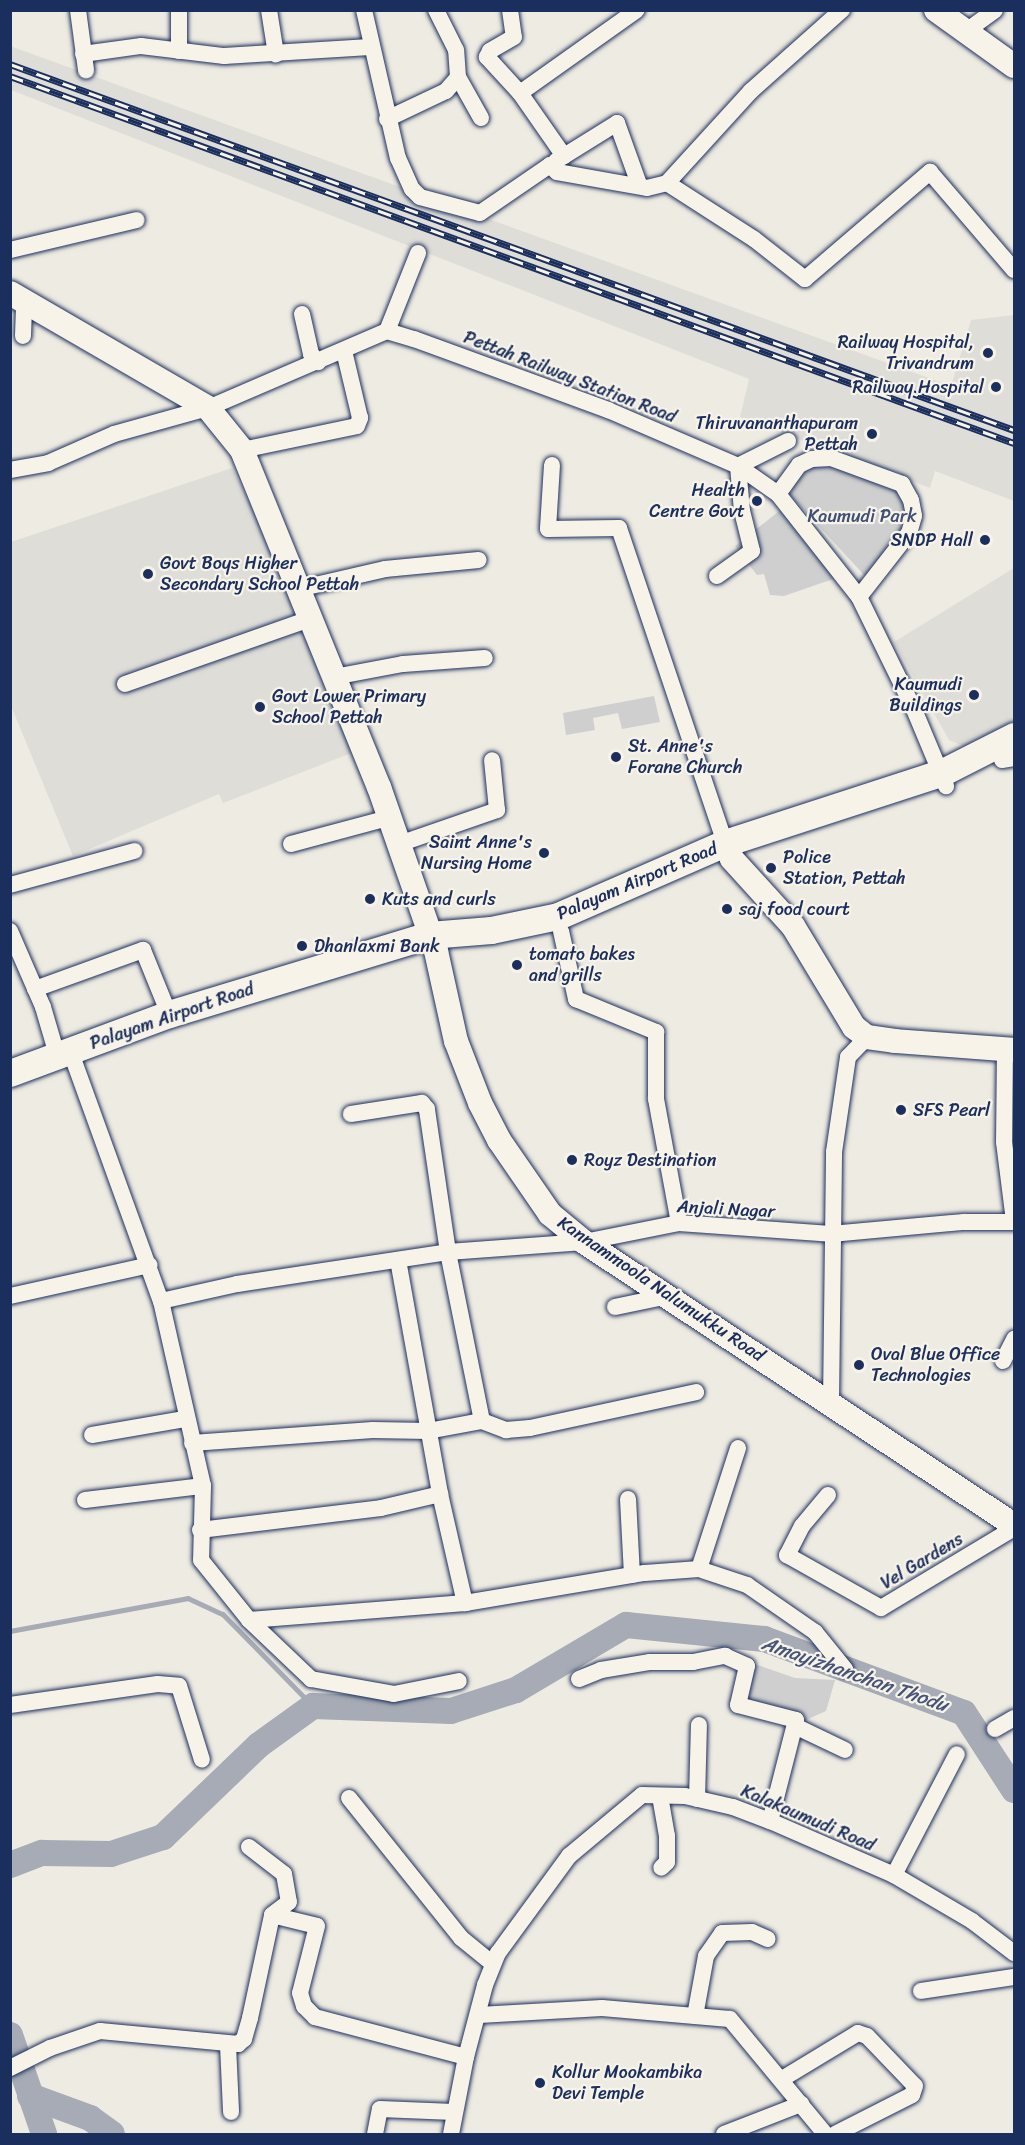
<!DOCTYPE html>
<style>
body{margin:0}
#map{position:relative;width:1025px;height:2145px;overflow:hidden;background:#eeebe2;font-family:Sriracha,sans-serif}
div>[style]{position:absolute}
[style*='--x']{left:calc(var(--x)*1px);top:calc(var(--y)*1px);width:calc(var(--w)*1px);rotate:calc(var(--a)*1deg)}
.built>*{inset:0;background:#deddd8}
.green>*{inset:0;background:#cfcfcf}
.stream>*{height:4.5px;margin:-2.25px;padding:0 2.25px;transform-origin:2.25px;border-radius:2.25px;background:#a6abb5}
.river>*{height:26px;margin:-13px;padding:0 13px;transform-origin:13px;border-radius:13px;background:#a6abb5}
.roads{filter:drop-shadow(0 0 2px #1b2f5e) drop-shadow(0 0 2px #1b2f5e)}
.street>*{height:16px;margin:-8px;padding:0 8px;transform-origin:8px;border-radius:8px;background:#f7f3e8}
.secondary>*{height:24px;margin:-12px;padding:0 12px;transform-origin:12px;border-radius:12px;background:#f7f3e8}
.primary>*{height:27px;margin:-13.5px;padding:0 13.5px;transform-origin:13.5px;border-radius:13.5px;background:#f7f3e8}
.rail>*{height:7px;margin-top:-3.5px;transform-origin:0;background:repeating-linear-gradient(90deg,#f7f3e8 0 14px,#1b2f5e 0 28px);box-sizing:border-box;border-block:2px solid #1b2f5e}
.dots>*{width:16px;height:16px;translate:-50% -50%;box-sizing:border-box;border:3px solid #f7f3e8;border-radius:50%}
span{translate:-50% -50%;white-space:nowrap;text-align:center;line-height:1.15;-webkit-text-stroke:4.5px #f7f3e8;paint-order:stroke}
.poi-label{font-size:18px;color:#1b2f5e}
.right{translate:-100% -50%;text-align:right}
.left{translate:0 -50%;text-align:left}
.street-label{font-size:18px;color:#1b2f5e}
.park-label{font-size:18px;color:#3f4f75}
.water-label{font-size:20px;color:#455478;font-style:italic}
.frame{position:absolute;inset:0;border:12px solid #1b2f5e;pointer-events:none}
</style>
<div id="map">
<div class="built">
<i style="clip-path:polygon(10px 46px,951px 386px,971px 320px,1014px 315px,1014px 501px,935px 471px,930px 488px,740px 417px,749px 379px,11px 90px)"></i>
<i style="clip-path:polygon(232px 468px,265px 532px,354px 752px,223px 803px,219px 794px,73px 856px,11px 706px,11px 542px)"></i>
<i style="clip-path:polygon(1014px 568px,1014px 728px,969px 748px,949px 740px,894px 642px)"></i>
</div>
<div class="green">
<i style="clip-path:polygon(813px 465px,841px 466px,900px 488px,908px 520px,865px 576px,790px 495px,796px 481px)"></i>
<i style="clip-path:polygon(783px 508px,836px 578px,784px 596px,770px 595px,764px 574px,757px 575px,735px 546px)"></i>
<i style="clip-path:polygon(654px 696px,660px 722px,622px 729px,618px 713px,593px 718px,595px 730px,566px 735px,563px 713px)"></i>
<i style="clip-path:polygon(755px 1664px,795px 1678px,835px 1680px,826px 1711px,806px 1720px,744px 1704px)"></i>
</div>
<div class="stream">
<i style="--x:10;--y:1631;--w:181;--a:-10.5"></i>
<i style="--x:188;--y:1598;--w:38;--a:25"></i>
<i style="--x:223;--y:1614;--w:129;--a:45.6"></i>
</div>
<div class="river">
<i style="--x:10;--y:1865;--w:34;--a:-21"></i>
<i style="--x:42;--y:1853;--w:69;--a:0.8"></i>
<i style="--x:111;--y:1854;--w:55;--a:-18.1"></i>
<i style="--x:163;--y:1837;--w:133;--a:-43.8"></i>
<i style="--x:259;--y:1745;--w:67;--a:-35.8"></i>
<i style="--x:313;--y:1706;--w:138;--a:2.1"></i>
<i style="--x:451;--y:1711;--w:68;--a:-17.9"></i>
<i style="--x:516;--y:1690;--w:128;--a:-30.6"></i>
<i style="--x:626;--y:1625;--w:139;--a:5.8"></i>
<i style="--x:764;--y:1639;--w:213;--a:20.3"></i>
<i style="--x:964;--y:1713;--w:92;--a:57"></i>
<i style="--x:10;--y:2035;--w:105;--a:71"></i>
<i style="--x:30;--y:2096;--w:64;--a:20.1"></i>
<i style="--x:90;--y:2118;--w:27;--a:36"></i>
</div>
<div class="roads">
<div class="street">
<i style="--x:78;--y:10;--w:61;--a:82.4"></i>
<i style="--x:269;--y:10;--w:45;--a:81"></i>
<i style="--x:364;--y:10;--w:152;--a:77.1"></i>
<i style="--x:398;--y:158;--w:34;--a:66"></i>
<i style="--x:412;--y:189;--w:11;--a:45"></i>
<i style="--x:420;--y:197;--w:62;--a:14.9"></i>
<i style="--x:480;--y:213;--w:85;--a:-34.4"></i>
<i style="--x:550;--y:165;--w:10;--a:45"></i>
<i style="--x:557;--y:172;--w:91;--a:10.1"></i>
<i style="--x:647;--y:188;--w:21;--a:-14"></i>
<i style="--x:667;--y:183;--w:125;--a:-47.6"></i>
<i style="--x:751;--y:91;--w:122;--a:-41.7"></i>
<i style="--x:510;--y:10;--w:27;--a:82"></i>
<i style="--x:514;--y:37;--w:28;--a:150"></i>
<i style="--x:490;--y:51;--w:7;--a:117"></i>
<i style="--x:487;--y:57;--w:49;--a:47.5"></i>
<i style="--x:520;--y:93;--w:77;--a:55.1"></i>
<i style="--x:965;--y:32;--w:37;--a:-36"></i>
<i style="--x:179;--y:51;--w:41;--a:-90"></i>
<i style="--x:83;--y:54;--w:59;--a:-7.9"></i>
<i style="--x:141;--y:46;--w:84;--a:6.9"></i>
<i style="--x:224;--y:56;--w:146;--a:-3.5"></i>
<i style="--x:458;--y:77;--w:47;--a:60.7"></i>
<i style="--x:520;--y:93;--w:143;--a:-35.4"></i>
<i style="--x:387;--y:119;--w:65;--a:-25.4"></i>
<i style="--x:446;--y:91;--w:18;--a:-49"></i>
<i style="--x:458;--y:77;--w:27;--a:-94"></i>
<i style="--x:456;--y:50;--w:45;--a:-116.6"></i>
<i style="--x:556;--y:161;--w:72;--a:-31.9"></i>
<i style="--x:617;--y:123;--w:65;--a:70.2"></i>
<i style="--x:667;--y:183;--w:103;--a:32.8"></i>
<i style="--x:754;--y:239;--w:65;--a:38.1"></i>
<i style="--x:805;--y:279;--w:165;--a:-40.6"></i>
<i style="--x:930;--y:172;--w:129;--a:49.4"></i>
<i style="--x:10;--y:250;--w:130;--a:-13.3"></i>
<i style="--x:302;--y:314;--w:41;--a:77.3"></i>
<i style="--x:311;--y:354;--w:11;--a:49"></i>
<i style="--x:387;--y:331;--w:84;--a:-68.3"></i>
<i style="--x:23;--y:336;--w:36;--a:-88"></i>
<i style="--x:242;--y:450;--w:117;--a:-11.8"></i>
<i style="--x:357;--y:426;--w:9;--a:-69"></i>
<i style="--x:360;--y:418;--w:69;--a:-103.4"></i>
<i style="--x:552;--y:465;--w:64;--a:93.6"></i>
<i style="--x:548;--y:529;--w:71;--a:-0.8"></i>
<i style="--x:619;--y:528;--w:332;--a:71.4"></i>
<i style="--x:10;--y:470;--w:39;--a:-10"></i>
<i style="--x:48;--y:463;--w:72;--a:-23.7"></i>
<i style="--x:114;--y:434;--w:98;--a:-15.5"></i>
<i style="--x:208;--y:408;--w:195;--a:-23.3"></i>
<i style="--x:387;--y:331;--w:28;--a:17"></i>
<i style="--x:414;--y:339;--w:207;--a:20.1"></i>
<i style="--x:608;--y:410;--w:142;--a:23.3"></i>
<i style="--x:738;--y:466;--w:49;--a:35"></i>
<i style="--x:778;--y:494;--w:131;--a:51.8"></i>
<i style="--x:859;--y:597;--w:123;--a:63.9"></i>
<i style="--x:913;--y:707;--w:86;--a:67.3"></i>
<i style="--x:778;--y:494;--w:36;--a:-54"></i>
<i style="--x:799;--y:465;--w:14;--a:-25"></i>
<i style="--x:812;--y:459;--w:19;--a:-3"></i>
<i style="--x:831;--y:458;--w:76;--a:20.1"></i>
<i style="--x:902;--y:484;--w:18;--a:61"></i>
<i style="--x:911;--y:500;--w:16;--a:79"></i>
<i style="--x:914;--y:516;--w:18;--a:106"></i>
<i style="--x:909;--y:533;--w:81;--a:128"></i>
<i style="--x:717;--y:576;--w:43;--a:-35.5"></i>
<i style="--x:752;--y:551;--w:41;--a:-104"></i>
<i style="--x:742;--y:511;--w:45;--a:-95.1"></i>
<i style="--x:738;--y:466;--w:56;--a:-26.6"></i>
<i style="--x:298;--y:589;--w:89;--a:-12.9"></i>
<i style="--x:385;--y:569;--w:94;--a:-5.5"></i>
<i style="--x:334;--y:677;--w:70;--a:-10.7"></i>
<i style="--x:403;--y:664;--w:82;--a:-4.2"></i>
<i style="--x:125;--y:684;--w:196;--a:-19.4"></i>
<i style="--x:1002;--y:760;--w:12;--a:-9"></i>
<i style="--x:291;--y:844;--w:100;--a:-15"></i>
<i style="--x:399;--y:844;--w:104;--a:-19.1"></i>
<i style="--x:497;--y:810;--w:50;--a:-95.7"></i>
<i style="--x:10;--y:885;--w:129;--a:-15.3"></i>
<i style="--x:10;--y:931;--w:83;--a:66.5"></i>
<i style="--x:43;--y:1007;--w:50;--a:73.7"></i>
<i style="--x:561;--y:931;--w:70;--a:77.6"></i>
<i style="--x:576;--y:999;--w:87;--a:22.4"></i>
<i style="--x:656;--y:1032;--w:67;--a:90"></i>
<i style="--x:656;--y:1099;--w:126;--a:79.5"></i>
<i style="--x:35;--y:989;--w:115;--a:-19.9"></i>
<i style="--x:143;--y:950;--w:69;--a:67.9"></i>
<i style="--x:1005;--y:1049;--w:93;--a:90.6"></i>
<i style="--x:1004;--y:1142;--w:80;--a:82.8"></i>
<i style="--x:75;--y:1064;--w:252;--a:70.1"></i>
<i style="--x:161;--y:1301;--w:190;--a:77.2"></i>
<i style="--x:203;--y:1486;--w:74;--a:91.5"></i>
<i style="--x:201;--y:1560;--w:77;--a:51.3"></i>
<i style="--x:249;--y:1620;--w:217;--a:-4.5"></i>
<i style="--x:465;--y:1603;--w:182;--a:-9.5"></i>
<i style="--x:645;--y:1573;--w:54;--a:-4.2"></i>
<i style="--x:699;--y:1569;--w:51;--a:18.4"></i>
<i style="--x:747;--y:1585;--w:83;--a:34.7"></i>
<i style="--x:815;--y:1632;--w:48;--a:51"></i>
<i style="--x:398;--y:1260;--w:238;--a:79.8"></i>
<i style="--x:440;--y:1494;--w:112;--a:77.1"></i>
<i style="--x:10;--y:1296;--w:143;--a:-12.5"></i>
<i style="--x:161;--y:1301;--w:78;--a:-12.6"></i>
<i style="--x:237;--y:1284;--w:213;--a:-8.6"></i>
<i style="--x:448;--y:1252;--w:136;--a:-4.2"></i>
<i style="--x:584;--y:1242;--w:97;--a:-11.3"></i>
<i style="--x:679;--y:1223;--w:152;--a:4.1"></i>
<i style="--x:831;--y:1234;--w:134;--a:-5.2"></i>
<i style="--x:964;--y:1222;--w:50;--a:0"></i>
<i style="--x:615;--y:1307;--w:54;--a:-11.7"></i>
<i style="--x:1003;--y:1361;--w:25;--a:-63"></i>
<i style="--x:831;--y:1403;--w:251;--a:-89.3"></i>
<i style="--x:834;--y:1152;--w:96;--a:-81.6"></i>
<i style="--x:848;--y:1057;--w:28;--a:-46"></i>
<i style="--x:482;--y:1421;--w:26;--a:21"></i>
<i style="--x:506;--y:1430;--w:24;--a:-5"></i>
<i style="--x:530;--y:1428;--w:170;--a:-12.2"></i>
<i style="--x:92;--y:1435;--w:94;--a:-9.8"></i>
<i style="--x:192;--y:1443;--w:181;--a:-4.1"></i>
<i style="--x:373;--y:1430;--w:55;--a:1"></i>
<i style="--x:428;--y:1431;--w:55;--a:-10.5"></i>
<i style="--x:482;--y:1421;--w:172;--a:-101.4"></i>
<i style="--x:448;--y:1252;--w:145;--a:-98.4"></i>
<i style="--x:427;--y:1109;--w:8;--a:-130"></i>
<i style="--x:422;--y:1103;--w:72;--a:171.2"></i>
<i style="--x:828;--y:1495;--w:40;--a:130"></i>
<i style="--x:802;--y:1526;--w:33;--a:117"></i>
<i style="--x:787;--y:1555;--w:108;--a:29.4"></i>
<i style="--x:881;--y:1608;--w:155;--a:-31"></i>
<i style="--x:628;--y:1499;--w:76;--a:87"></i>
<i style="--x:85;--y:1500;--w:119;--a:-6.8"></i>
<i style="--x:200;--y:1530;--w:182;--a:-6.9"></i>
<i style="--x:381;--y:1508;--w:61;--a:-13.3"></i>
<i style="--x:699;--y:1569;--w:127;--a:-72.1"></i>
<i style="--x:249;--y:1620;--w:86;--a:43.6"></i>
<i style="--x:311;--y:1679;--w:84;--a:10.2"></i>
<i style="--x:394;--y:1694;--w:66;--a:-11.3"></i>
<i style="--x:579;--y:1679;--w:24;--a:-22"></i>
<i style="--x:601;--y:1670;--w:50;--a:-9.3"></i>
<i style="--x:650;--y:1662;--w:43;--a:0"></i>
<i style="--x:693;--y:1662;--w:33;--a:-11"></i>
<i style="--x:725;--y:1656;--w:24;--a:24"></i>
<i style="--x:747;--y:1666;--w:40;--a:103"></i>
<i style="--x:738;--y:1705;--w:60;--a:14.5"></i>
<i style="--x:796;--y:1720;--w:104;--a:104.4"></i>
<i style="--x:10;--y:1705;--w:149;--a:-8.1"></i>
<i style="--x:158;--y:1684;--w:21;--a:5"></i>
<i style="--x:179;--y:1686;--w:77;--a:72.7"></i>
<i style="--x:797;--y:1727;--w:53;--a:25.6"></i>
<i style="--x:995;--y:1729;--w:22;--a:-30"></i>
<i style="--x:660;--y:1796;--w:41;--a:80.1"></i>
<i style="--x:667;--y:1836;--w:26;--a:90"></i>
<i style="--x:667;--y:1862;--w:8;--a:135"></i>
<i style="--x:349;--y:1798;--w:179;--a:51.3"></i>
<i style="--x:461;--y:1938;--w:41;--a:39.1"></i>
<i style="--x:697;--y:1799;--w:74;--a:-88.5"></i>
<i style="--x:249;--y:1847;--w:44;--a:37.6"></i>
<i style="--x:284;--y:1874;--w:28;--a:80"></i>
<i style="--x:289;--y:1902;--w:21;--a:143"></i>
<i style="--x:894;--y:1875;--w:136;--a:-62.5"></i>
<i style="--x:921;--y:1991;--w:94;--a:-8.6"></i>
<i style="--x:479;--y:2015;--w:123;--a:-3.3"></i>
<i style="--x:602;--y:2008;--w:128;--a:4.9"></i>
<i style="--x:730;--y:2019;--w:149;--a:50.4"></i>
<i style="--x:695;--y:2016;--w:61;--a:-79.6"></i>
<i style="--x:706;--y:1956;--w:28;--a:-55"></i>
<i style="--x:722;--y:1933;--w:30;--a:-2"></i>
<i style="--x:752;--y:1932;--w:17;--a:24"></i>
<i style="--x:228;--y:2045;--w:67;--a:87.4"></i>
<i style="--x:10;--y:2068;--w:45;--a:-26.6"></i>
<i style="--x:50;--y:2048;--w:53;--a:-18.8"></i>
<i style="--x:100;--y:2031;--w:139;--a:5.4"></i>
<i style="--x:238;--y:2044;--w:8;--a:-40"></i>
<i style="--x:244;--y:2039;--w:22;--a:-74"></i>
<i style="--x:250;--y:2018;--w:105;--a:-77.9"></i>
<i style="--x:272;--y:1915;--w:46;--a:13.7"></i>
<i style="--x:317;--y:1926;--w:69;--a:104.2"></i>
<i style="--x:300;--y:1993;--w:14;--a:73"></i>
<i style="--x:304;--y:2006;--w:16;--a:45"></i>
<i style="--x:315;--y:2017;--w:156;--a:14.8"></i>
<i style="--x:782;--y:2079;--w:89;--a:-31.2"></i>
<i style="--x:858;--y:2033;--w:9;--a:18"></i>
<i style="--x:867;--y:2036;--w:69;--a:46.2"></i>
<i style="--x:915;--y:2086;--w:9;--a:108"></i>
<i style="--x:912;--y:2095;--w:86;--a:153.1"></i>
<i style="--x:375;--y:2134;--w:25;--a:-79"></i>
<i style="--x:380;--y:2109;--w:74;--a:2.3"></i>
<i style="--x:451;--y:2134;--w:78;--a:-79"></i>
<i style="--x:466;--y:2057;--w:74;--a:-75.2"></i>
<i style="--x:485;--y:1985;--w:35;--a:-68"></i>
<i style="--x:498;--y:1953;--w:120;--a:-53.8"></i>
<i style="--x:569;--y:1856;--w:95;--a:-39.9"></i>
<i style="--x:642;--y:1795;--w:43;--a:1.3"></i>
<i style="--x:685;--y:1796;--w:49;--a:12.9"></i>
<i style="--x:733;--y:1807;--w:40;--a:21"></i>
<i style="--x:770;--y:1821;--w:135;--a:23.5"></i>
<i style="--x:894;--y:1875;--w:91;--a:30.5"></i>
<i style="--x:972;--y:1921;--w:53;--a:37.3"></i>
<i style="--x:724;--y:2134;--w:83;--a:-21.3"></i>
</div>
<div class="secondary">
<i style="--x:936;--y:10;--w:96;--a:35.7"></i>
<i style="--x:10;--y:293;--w:229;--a:30.1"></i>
<i style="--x:208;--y:408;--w:54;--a:51"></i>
<i style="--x:242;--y:450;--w:364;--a:67.9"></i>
<i style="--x:379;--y:787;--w:174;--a:70.8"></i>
<i style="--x:436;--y:951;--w:92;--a:77.5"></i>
<i style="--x:456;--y:1041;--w:66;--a:68.8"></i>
<i style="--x:480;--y:1103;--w:42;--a:62.8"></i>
<i style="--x:499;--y:1140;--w:90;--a:55.4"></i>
<i style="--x:550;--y:1214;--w:44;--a:39.5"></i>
<i style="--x:584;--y:1242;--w:515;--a:33.35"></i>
<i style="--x:725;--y:843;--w:17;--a:66"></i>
<i style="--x:732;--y:859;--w:91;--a:47.7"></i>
<i style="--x:793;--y:926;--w:118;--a:58.9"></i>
<i style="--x:854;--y:1027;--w:16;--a:38"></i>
<i style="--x:867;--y:1037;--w:28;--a:8"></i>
<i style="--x:895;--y:1041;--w:119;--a:4.3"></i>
</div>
<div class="primary">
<i style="--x:10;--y:1073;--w:170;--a:-20.4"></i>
<i style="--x:169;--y:1014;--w:272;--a:-16.9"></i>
<i style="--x:429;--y:935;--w:62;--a:-4.6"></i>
<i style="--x:491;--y:930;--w:68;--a:-11.8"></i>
<i style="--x:558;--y:916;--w:182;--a:-23.6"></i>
<i style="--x:725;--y:843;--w:227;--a:-18"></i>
<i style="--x:941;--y:773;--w:82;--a:-26.9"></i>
</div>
</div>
<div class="rail">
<i style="--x:10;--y:64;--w:1069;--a:20.03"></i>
<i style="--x:10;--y:76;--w:1069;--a:20.08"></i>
</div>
<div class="dots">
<i style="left:988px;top:353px;background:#1b2f5e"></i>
<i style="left:996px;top:387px;background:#1b2f5e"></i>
<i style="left:872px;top:434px;background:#1b2f5e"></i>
<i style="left:757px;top:501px;background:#1b2f5e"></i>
<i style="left:985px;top:540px;background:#1b2f5e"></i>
<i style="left:148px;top:574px;background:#1b2f5e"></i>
<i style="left:974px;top:695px;background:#1b2f5e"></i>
<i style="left:260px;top:707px;background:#1b2f5e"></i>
<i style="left:616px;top:757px;background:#1b2f5e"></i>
<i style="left:544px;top:853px;background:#1b2f5e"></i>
<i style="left:771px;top:868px;background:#1b2f5e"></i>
<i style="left:370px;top:899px;background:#1b2f5e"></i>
<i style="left:727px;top:909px;background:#1b2f5e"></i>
<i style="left:302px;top:946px;background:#1b2f5e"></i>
<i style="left:517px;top:965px;background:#1b2f5e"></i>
<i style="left:901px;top:1110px;background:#1b2f5e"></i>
<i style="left:572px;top:1160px;background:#1b2f5e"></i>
<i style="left:859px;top:1365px;background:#1b2f5e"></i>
<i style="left:540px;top:2083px;background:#1b2f5e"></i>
</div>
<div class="poi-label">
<span class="right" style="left:974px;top:353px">Railway Hospital,<br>Trivandrum</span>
<span class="right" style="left:984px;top:387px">Railway Hospital</span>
<span class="right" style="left:858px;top:434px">Thiruvananthapuram<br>Pettah</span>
<span class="right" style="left:745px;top:501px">Health<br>Centre Govt</span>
<span class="right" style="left:973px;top:540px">SNDP Hall</span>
<span class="left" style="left:160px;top:574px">Govt Boys Higher<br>Secondary School Pettah</span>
<span class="right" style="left:962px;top:695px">Kaumudi<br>Buildings</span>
<span class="left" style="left:272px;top:707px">Govt Lower Primary<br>School Pettah</span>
<span class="left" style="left:628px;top:757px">St. Anne's<br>Forane Church</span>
<span class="right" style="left:532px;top:853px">Saint Anne's<br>Nursing Home</span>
<span class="left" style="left:783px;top:868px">Police<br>Station, Pettah</span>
<span class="left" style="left:382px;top:899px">Kuts and curls</span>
<span class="left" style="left:739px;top:909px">saj food court</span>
<span class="left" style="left:314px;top:946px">Dhanlaxmi Bank</span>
<span class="left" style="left:529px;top:965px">tomato bakes<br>and grills</span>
<span class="left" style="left:913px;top:1110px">SFS Pearl</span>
<span class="left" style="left:584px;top:1160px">Royz Destination</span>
<span class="left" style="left:871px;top:1365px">Oval Blue Office<br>Technologies</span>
<span class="left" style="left:552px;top:2083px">Kollur Mookambika<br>Devi Temple</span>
</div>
<div class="street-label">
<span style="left:570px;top:377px;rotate:21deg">Pettah Railway Station Road</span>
<span style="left:637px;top:881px;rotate:-23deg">Palayam Airport Road</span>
<span style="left:172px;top:1016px;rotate:-19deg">Palayam Airport Road</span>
<span style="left:726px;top:1209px;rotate:3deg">Anjali Nagar</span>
<span style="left:661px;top:1289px;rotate:34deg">Kannammoola Nalumukku Road</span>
<span style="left:922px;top:1561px;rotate:-31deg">Vel Gardens</span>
<span style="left:808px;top:1818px;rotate:23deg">Kalakaumudi Road</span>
</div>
<div class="park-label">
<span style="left:862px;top:516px">Kaumudi Park</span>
</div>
<div class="water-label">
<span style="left:855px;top:1674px;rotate:19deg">Amayizhanchan Thodu</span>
</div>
<div class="frame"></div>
</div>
